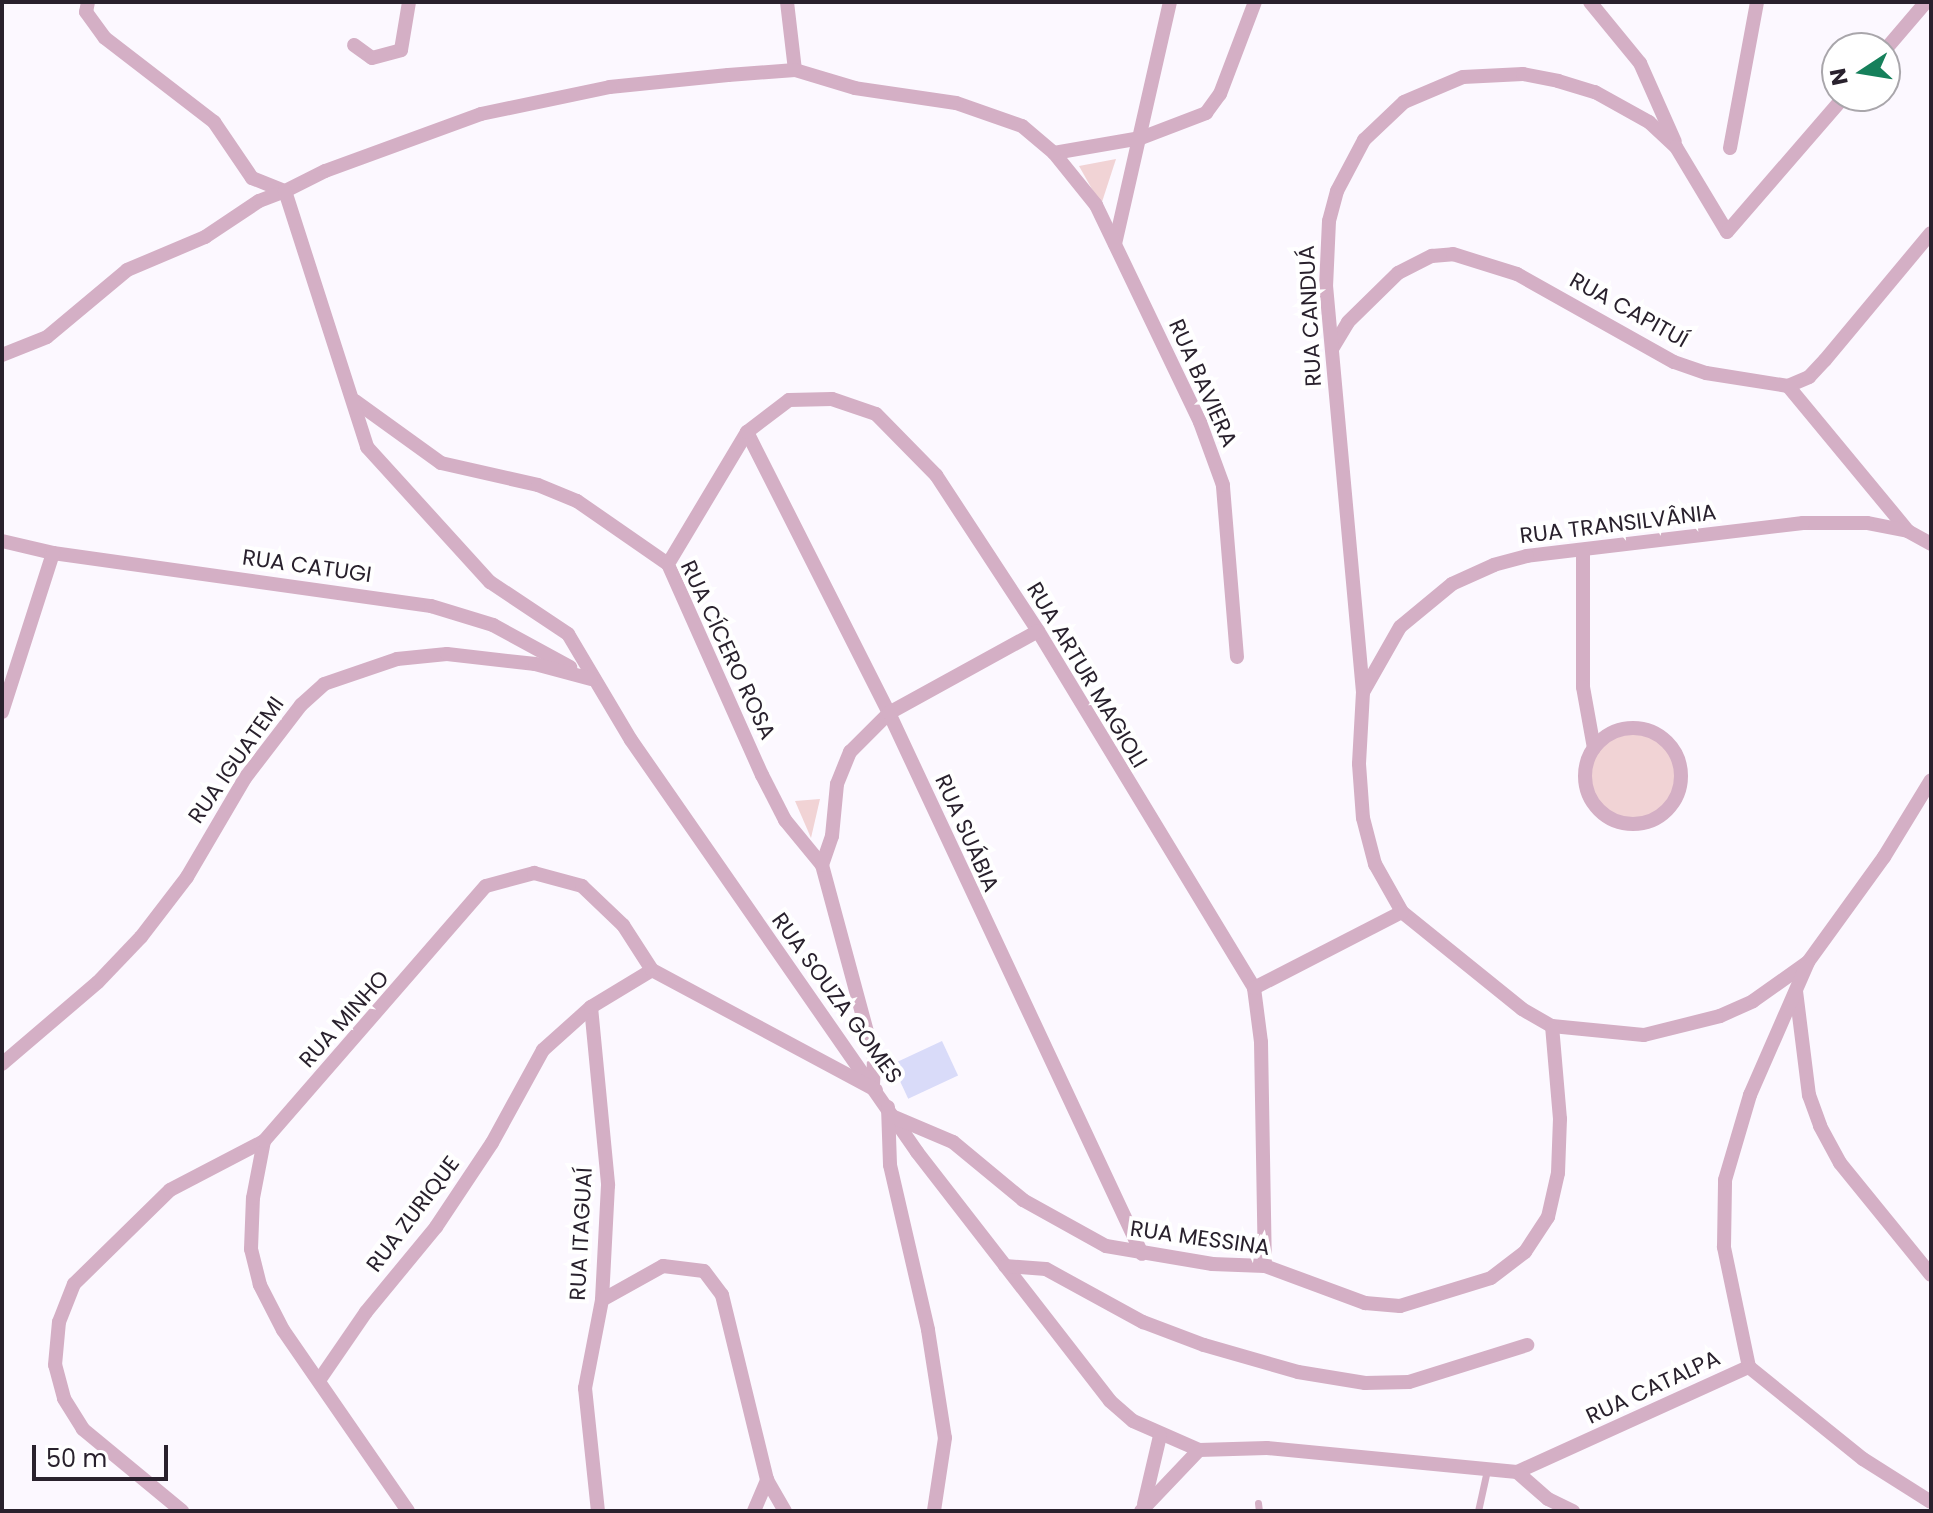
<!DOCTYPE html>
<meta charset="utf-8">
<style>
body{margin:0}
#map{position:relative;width:1933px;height:1513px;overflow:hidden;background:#fcf8ff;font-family:Poppins,sans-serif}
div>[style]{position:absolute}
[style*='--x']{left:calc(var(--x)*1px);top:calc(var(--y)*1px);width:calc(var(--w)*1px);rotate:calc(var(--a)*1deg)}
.green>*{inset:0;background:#f1d3d5}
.round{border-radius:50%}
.building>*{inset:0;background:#d9dbf9;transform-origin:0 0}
.lane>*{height:7px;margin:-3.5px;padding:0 3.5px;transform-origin:3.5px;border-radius:3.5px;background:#d4afc5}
.street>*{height:14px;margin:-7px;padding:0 7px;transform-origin:7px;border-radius:7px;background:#d4afc5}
.street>.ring{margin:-7px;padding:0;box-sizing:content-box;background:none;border:14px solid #d4afc5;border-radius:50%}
span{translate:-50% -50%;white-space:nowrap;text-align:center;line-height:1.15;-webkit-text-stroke:8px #fff;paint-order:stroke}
.street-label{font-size:22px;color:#29212d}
.frame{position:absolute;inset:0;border:4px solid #29212d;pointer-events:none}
.north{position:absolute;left:1821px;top:32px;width:80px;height:80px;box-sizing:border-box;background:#fff;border:2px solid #a9a6ab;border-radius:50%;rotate:258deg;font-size:22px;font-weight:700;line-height:32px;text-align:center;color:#29212d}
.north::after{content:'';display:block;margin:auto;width:28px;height:36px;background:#16805b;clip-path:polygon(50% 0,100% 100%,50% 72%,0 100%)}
.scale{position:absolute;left:32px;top:1445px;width:136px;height:36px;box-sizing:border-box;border:4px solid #29212d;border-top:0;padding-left:10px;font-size:24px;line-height:28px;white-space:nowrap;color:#29212d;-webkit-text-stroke:6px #fff;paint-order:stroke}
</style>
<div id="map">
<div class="green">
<i style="clip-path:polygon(1116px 159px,1101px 205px,1079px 166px)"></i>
<i class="round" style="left:1591px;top:733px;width:86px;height:86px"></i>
<i style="clip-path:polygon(820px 799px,811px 838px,795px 801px)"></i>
</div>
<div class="building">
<i style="left:942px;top:1041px;width:38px;height:55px;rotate:65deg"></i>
</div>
<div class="lane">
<i style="--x:1258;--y:1503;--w:8;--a:83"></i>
<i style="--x:1478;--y:1511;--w:42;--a:-77.6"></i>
</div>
<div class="street">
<i style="--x:88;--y:2;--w:10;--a:101"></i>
<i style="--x:86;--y:12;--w:32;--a:54"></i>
<i style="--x:105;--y:38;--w:138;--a:37.6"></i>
<i style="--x:214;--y:122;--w:68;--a:55.8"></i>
<i style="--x:252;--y:178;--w:35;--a:22"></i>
<i style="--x:787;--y:2;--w:68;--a:83.3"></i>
<i style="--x:1590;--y:2;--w:79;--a:50.7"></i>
<i style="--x:1640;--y:63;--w:86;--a:66.1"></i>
<i style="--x:354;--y:45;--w:22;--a:36"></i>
<i style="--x:372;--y:58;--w:30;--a:-15"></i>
<i style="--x:401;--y:50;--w:49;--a:-80.5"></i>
<i style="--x:1885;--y:50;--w:63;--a:-49.5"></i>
<i style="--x:1730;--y:148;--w:148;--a:-79.5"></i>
<i style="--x:1054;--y:153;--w:88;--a:-9.8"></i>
<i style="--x:1141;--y:138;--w:70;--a:-21"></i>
<i style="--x:1206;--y:113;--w:24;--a:-54"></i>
<i style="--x:1220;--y:94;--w:98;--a:-69.2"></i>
<i style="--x:1115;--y:244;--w:248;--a:-77.2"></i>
<i style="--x:1332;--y:349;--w:31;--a:-59"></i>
<i style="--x:1348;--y:322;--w:70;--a:-44.4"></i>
<i style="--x:1398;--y:273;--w:38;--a:-27"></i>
<i style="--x:1432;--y:256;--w:21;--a:-5"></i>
<i style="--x:1453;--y:254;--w:67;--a:17.4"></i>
<i style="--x:1517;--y:274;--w:180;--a:29.3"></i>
<i style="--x:1674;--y:362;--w:34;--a:19"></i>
<i style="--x:1706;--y:373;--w:83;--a:9"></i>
<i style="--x:1788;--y:386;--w:23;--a:-23"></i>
<i style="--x:1809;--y:377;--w:23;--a:-47"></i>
<i style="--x:1825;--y:360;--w:165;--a:-50.2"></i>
<i style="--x:2;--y:355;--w:48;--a:-21.8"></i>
<i style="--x:47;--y:337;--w:104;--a:-39.9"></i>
<i style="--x:127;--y:270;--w:85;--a:-22.9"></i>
<i style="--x:205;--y:237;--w:65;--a:-33.7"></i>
<i style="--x:259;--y:201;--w:28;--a:-21"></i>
<i style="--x:1788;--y:386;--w:188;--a:50.4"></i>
<i style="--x:355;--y:401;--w:106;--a:35.8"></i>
<i style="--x:441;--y:463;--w:99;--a:12.8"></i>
<i style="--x:538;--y:485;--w:42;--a:22.3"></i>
<i style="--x:577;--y:501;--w:111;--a:34.7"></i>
<i style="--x:668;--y:564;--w:231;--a:66"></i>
<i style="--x:762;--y:775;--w:51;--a:62.9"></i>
<i style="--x:785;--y:820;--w:58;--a:50.6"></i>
<i style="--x:822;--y:865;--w:200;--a:74.9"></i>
<i style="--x:874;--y:1058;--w:25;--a:92"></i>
<i style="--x:747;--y:432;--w:315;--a:63.2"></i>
<i style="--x:889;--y:713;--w:597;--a:64.94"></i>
<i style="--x:2;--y:541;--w:52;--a:13.2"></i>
<i style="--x:53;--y:553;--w:382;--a:8"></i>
<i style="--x:431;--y:606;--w:65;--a:17"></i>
<i style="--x:493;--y:625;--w:88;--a:28.6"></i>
<i style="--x:1931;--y:544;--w:26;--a:-151"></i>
<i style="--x:1908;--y:531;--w:42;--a:-169"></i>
<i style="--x:1867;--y:523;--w:64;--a:180"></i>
<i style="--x:1803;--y:523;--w:278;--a:173.2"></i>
<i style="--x:1527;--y:556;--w:34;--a:165"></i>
<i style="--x:1494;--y:565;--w:46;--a:155.7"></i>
<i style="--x:1452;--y:584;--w:67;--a:140.4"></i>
<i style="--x:1400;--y:627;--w:75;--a:119.6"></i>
<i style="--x:1363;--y:692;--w:72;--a:93.2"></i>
<i style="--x:1359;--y:764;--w:54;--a:85.8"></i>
<i style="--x:1363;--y:818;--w:48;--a:75.4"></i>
<i style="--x:1375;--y:864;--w:55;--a:60.6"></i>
<i style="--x:1402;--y:912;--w:154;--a:38.9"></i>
<i style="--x:1522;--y:1009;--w:34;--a:30"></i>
<i style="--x:1552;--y:1026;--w:92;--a:5.6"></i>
<i style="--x:1644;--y:1035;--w:78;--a:-14"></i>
<i style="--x:1720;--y:1016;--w:36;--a:-24"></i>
<i style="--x:1753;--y:1001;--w:67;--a:-35.3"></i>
<i style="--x:1808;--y:962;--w:130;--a:-54.1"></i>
<i style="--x:1884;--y:857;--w:90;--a:-58.6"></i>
<i style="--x:1583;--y:551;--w:136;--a:90"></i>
<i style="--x:1583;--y:687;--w:62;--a:79.8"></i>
<i style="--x:668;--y:564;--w:154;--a:-59.1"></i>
<i style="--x:747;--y:432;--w:53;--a:-37.3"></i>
<i style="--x:789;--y:400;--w:43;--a:-1.3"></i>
<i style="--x:832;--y:399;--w:46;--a:18.8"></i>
<i style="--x:876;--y:414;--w:86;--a:45.5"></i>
<i style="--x:936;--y:475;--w:186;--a:56.8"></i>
<i style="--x:1038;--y:631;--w:417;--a:58.8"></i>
<i style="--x:1254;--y:988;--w:54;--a:82.6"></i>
<i style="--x:1261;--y:1042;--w:224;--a:89"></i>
<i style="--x:1237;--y:657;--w:173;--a:-94.7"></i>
<i style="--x:1223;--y:485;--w:67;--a:-110.1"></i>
<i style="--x:1200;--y:422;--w:241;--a:-115.6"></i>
<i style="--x:1096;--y:205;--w:67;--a:-128.9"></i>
<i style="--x:1054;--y:153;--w:42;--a:-139.8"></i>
<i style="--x:1022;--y:126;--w:70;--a:-160.8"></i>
<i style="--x:956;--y:103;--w:102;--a:-171.6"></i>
<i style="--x:855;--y:88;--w:63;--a:-163.3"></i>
<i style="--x:795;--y:70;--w:67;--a:175.7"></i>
<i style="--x:728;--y:75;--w:119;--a:174.2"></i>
<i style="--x:610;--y:87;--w:132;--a:168.2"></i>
<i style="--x:481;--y:114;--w:166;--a:159.9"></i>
<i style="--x:325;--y:171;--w:45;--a:153.4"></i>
<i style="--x:285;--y:191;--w:269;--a:72.2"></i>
<i style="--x:367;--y:447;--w:183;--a:47.7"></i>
<i style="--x:490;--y:582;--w:94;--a:33.7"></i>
<i style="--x:568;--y:634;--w:123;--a:59.3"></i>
<i style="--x:631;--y:740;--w:502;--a:55.23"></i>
<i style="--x:917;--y:1152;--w:315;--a:52.2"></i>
<i style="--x:1110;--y:1401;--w:30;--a:41"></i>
<i style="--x:1133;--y:1421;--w:72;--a:23.7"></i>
<i style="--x:1199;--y:1450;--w:68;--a:-1.7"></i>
<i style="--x:1267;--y:1448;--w:251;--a:5.5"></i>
<i style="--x:1517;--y:1472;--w:255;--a:-24.4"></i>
<i style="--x:1363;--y:692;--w:407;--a:-95.2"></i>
<i style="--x:1326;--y:287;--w:66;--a:-87.4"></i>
<i style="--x:1329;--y:221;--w:31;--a:-75"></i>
<i style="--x:1337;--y:191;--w:58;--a:-62.1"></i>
<i style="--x:1364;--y:140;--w:55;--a:-43.5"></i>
<i style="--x:1404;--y:102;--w:64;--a:-23"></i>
<i style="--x:1463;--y:77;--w:60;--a:-2.9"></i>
<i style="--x:1523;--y:74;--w:36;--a:11"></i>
<i style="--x:1558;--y:81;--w:39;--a:17"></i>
<i style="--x:1595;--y:92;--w:62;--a:29.1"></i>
<i style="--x:1649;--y:122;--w:37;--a:43"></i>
<i style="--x:1676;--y:147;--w:99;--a:59"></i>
<i style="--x:1727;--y:232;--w:180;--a:-49.1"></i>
<i style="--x:2;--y:712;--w:167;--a:-72.2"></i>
<i class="ring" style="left:1585px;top:728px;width:82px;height:82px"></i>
<i style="--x:822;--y:865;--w:31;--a:-71"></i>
<i style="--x:832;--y:836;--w:52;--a:-84.5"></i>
<i style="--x:837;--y:784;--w:35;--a:-68"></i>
<i style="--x:850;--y:752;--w:55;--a:-45"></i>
<i style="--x:889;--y:713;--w:170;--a:-28.8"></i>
<i style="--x:1254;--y:988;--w:166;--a:-27.2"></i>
<i style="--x:1796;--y:991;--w:105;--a:82.9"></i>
<i style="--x:1809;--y:1095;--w:33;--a:70"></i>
<i style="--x:1820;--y:1126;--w:42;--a:61.6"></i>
<i style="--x:1840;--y:1163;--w:144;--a:50.9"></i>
<i style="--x:591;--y:1007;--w:179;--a:84.5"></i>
<i style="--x:608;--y:1185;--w:115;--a:93"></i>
<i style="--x:602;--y:1300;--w:90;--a:100.9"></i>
<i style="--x:585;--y:1388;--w:124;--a:84"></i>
<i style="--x:2;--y:1064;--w:126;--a:-40.5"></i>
<i style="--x:98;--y:982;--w:62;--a:-46.3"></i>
<i style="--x:141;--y:937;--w:76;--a:-52.5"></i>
<i style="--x:187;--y:877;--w:115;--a:-59.6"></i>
<i style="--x:245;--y:778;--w:92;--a:-52.5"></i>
<i style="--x:301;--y:705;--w:31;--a:-42"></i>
<i style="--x:324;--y:684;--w:77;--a:-18.9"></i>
<i style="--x:397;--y:659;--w:50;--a:-5.7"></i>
<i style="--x:447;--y:654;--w:89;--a:6.5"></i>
<i style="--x:535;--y:664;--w:58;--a:15"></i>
<i style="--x:888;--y:1107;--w:58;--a:88"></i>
<i style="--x:890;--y:1165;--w:169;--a:77"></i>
<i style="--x:928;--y:1330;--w:109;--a:81.1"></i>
<i style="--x:945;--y:1438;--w:74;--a:98.6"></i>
<i style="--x:894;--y:1117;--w:64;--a:23"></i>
<i style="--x:953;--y:1142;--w:91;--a:39.6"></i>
<i style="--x:1023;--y:1200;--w:95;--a:29"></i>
<i style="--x:1106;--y:1246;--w:108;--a:9.6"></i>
<i style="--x:1212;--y:1264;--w:53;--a:2.2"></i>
<i style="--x:1265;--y:1266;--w:107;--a:20.3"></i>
<i style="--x:1365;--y:1303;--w:35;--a:5"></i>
<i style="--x:1400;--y:1306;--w:95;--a:-17.1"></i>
<i style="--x:1491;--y:1278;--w:43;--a:-37.4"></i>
<i style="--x:1525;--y:1252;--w:42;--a:-56.7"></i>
<i style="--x:1548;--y:1217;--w:45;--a:-77.2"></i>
<i style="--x:1558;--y:1173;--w:54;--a:-87.9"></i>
<i style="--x:1560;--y:1119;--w:93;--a:-94.9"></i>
<i style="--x:1005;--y:1266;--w:41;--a:4.2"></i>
<i style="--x:1046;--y:1269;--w:111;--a:28.7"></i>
<i style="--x:1143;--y:1322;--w:65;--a:20.7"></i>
<i style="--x:1204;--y:1345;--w:98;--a:16"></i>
<i style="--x:1298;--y:1372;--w:68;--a:9.3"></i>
<i style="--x:1365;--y:1383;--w:44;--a:-1.3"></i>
<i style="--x:1409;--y:1382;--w:124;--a:-17.4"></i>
<i style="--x:602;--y:1300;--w:70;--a:-29.1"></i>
<i style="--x:663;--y:1266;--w:41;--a:7"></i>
<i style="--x:704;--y:1271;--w:30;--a:53"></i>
<i style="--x:722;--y:1295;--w:190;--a:76.3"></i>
<i style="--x:767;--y:1480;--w:36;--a:60"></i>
<i style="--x:1749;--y:1367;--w:123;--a:-101.8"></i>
<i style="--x:1724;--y:1247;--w:67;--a:-89.1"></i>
<i style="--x:1725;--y:1180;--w:89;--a:-73.6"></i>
<i style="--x:1750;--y:1095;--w:145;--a:-66.4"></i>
<i style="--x:1749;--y:1367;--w:146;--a:38.9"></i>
<i style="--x:1863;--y:1459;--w:80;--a:32.3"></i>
<i style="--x:320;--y:1379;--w:81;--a:-55.5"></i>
<i style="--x:366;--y:1312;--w:110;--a:-50.5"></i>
<i style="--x:436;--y:1227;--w:101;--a:-56.3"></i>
<i style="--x:492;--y:1143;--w:106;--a:-61.3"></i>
<i style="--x:543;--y:1050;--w:64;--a:-41.9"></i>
<i style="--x:591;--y:1007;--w:71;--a:-31.2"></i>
<i style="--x:1517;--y:1472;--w:41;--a:41.1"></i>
<i style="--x:1548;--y:1499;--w:28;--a:26"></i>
<i style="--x:1144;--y:1504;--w:70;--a:-76.8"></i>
<i style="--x:182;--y:1511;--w:129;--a:-140.4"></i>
<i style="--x:83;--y:1429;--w:36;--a:-122"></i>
<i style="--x:64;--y:1398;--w:34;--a:-105"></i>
<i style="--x:55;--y:1365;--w:43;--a:-84.7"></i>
<i style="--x:59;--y:1322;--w:41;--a:-68.5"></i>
<i style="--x:74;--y:1284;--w:134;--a:-44.4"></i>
<i style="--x:170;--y:1190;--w:106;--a:-27.5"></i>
<i style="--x:408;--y:1511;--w:220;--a:-124.6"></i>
<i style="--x:283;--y:1330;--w:51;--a:-117.1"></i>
<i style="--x:260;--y:1285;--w:37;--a:-104"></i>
<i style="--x:251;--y:1249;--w:51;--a:-87.8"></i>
<i style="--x:253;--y:1198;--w:58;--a:-79.1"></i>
<i style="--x:264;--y:1141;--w:338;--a:-49"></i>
<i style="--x:486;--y:886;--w:50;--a:-15.2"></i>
<i style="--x:534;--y:873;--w:50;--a:15.2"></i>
<i style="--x:582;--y:886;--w:57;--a:43.6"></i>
<i style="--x:623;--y:925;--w:54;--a:57.2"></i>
<i style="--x:652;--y:970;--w:254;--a:28.2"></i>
<i style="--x:754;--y:1511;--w:34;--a:-67"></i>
<i style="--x:1141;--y:1511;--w:84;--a:-46.4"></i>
</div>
<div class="street-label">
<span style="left:1629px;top:310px;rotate:29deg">RUA CAPITUÍ</span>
<span style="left:1310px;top:316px;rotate:-93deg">RUA CANDUÁ</span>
<span style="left:1203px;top:383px;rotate:66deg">RUA BAVIERA</span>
<span style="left:1618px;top:524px;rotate:-7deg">RUA TRANSILVÂNIA</span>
<span style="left:307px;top:566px;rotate:8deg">RUA CATUGI</span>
<span style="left:728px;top:650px;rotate:65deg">RUA CÍCERO ROSA</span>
<span style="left:1087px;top:675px;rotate:59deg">RUA ARTUR MAGIOLI</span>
<span style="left:236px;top:760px;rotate:-55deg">RUA IGUATEMI</span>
<span style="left:967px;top:833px;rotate:66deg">RUA SUÁBIA</span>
<span style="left:837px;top:998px;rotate:54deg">RUA SOUZA GOMES</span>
<span style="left:344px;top:1019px;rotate:-48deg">RUA MINHO</span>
<span style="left:413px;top:1214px;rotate:-53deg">RUA ZURIQUE</span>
<span style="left:581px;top:1234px;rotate:-87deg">RUA ITAGUAÍ</span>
<span style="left:1200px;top:1238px;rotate:8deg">RUA MESSINA</span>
<span style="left:1653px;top:1387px;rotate:-25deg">RUA CATALPA</span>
</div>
<div class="frame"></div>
<div class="north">N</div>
<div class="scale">50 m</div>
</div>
